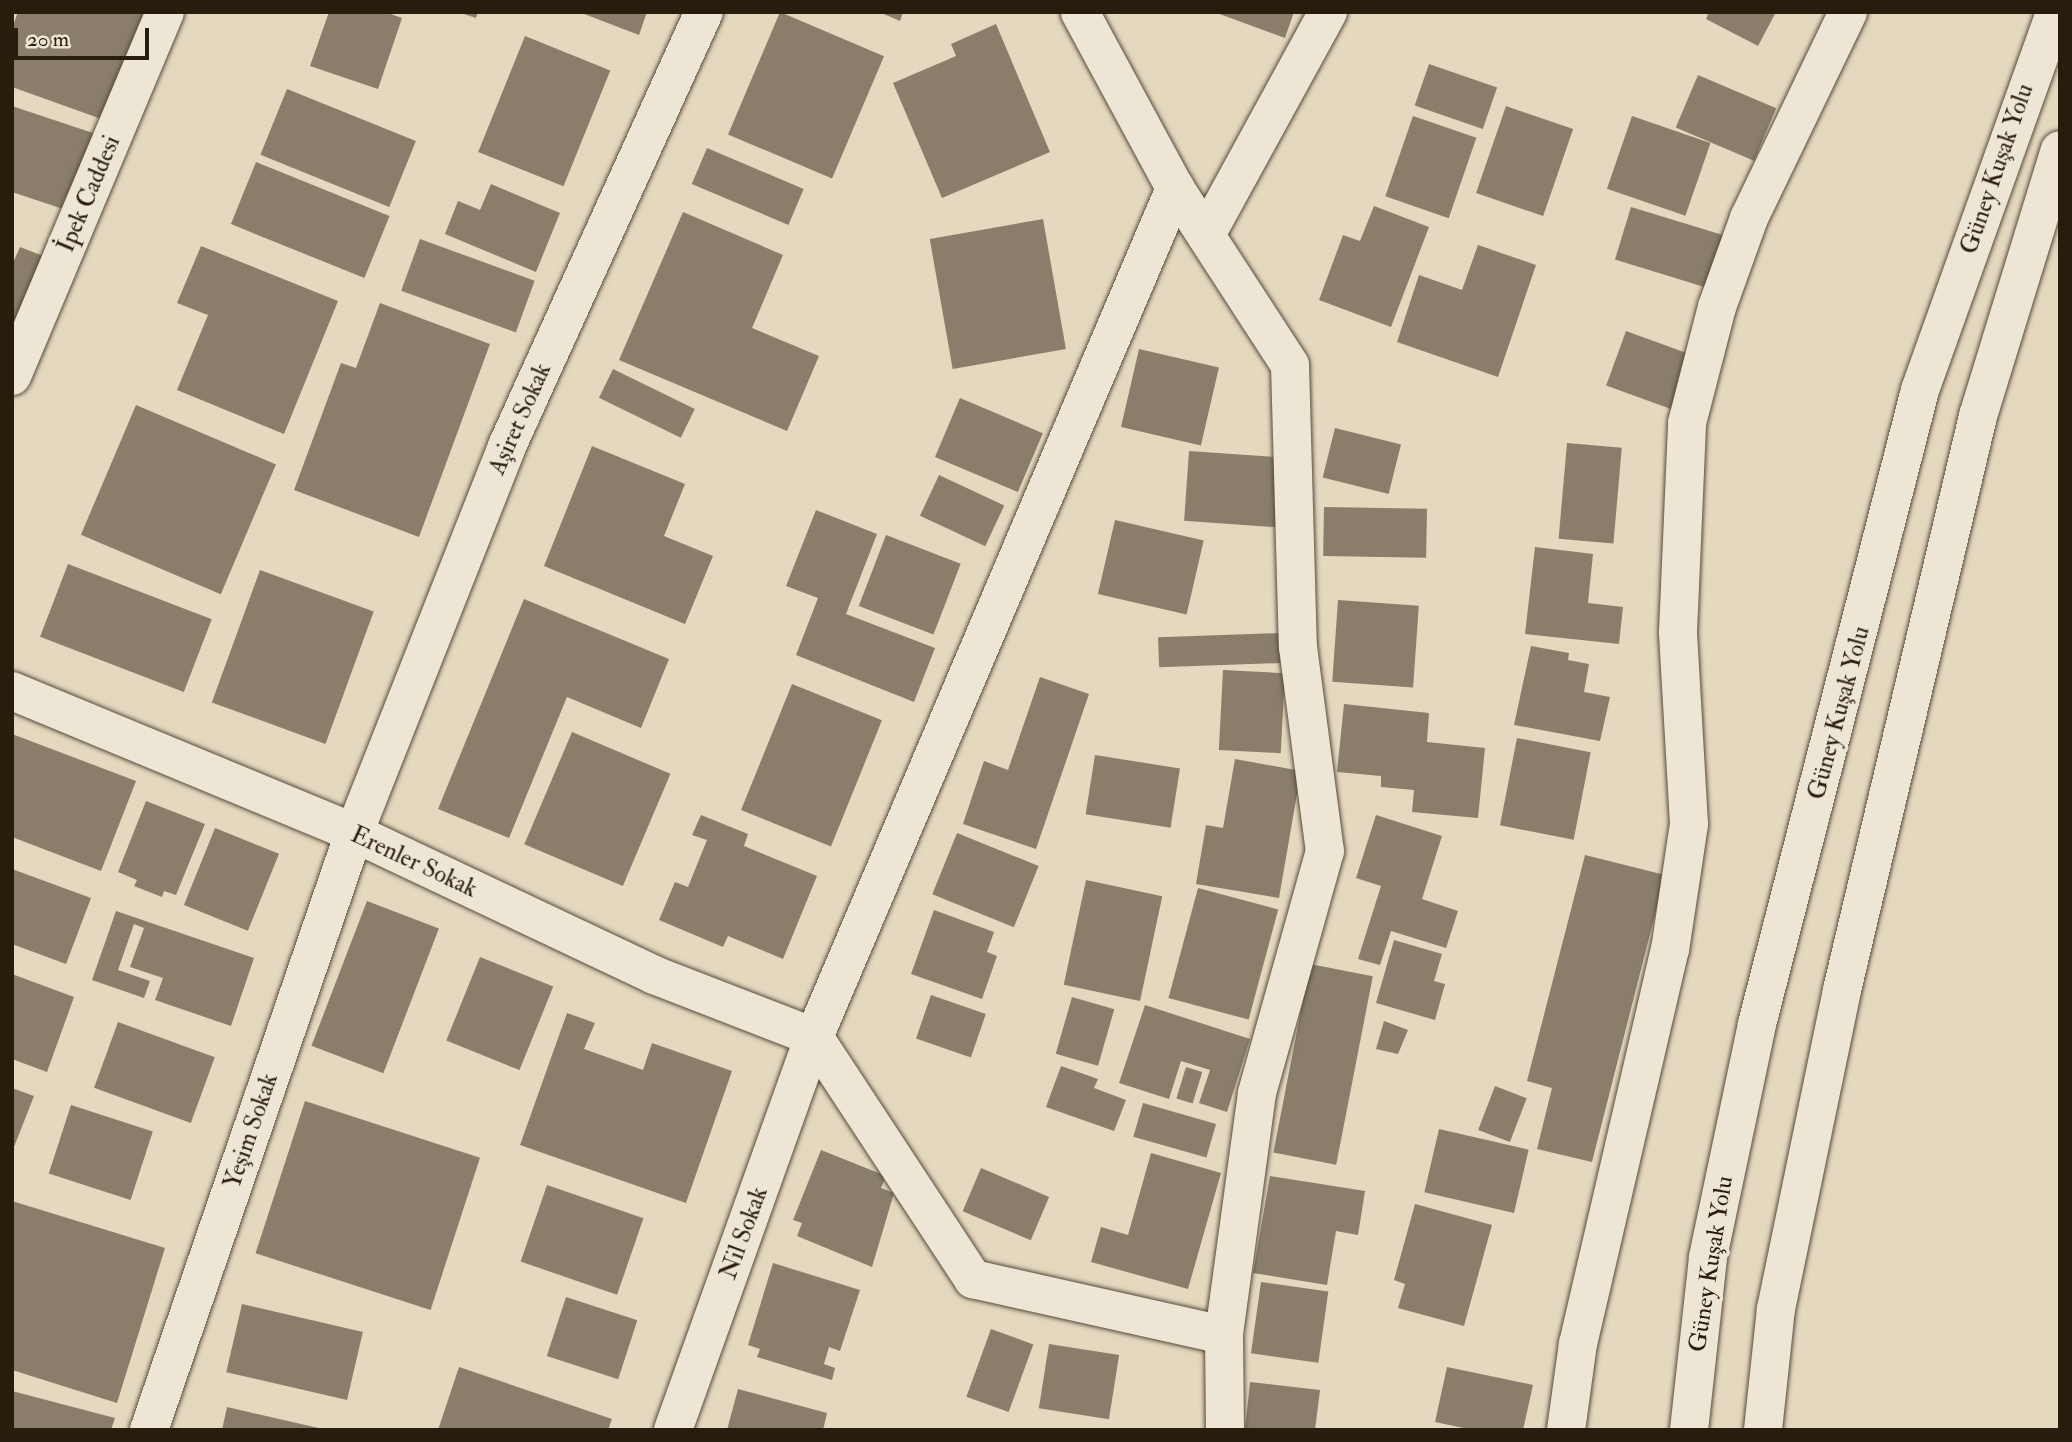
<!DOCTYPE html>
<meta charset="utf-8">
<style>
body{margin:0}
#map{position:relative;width:2072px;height:1442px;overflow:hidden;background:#e4d8bf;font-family:"IM FELL Double Pica",serif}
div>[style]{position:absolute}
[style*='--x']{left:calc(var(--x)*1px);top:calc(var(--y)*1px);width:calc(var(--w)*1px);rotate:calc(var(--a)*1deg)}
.building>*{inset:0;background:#8a7e6a;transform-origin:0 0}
.roads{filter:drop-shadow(0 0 2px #574b3a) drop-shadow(0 0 2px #574b3a)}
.minor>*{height:38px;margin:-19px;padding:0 19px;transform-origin:19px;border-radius:19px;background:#ede6d5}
.tertiary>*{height:38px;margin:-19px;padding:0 19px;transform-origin:19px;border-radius:19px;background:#ede6d5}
.secondary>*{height:38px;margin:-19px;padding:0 19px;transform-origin:19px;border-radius:19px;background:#ede6d5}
span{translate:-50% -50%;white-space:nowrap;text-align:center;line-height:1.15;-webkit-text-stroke:7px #ede6d5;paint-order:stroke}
.street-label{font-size:24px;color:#281c0d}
.frame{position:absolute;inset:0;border:14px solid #281c0d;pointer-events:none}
.scale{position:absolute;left:14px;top:28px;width:135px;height:32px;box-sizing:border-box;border:4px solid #281c0d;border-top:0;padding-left:9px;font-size:21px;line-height:24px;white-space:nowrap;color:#281c0d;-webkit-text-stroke:5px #ede6d5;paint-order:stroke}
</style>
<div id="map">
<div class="building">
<i style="clip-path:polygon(18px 12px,147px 12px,107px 121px,12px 87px,12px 28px)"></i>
<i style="clip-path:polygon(329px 12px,385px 12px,402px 18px,378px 89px,310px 66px)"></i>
<i style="clip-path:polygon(458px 12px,478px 12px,476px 18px)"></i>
<i style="clip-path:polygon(579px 12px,647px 12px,639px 35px)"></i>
<i style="left:780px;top:12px;width:113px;height:133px;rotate:23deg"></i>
<i style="clip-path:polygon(879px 12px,903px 12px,900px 21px)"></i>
<i style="clip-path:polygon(1214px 12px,1294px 12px,1285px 38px)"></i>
<i style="clip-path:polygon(1709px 12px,1776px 12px,1758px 46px,1706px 19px)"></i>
<i style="clip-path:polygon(996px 24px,1050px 152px,942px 198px,893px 83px,956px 56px,951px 44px)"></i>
<i style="left:525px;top:36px;width:92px;height:125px;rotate:22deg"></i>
<i style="left:1429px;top:64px;width:72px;height:44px;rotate:19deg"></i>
<i style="left:1698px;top:75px;width:85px;height:57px;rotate:23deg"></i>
<i style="left:287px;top:89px;width:139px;height:71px;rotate:22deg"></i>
<i style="clip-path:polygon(12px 106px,96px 134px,69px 211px,12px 192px)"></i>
<i style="left:1506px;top:106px;width:71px;height:92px;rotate:19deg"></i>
<i style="left:1413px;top:116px;width:67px;height:85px;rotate:19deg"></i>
<i style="left:1632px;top:116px;width:83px;height:77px;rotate:19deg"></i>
<i style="left:707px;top:148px;width:105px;height:39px;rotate:23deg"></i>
<i style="left:256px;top:162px;width:144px;height:67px;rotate:22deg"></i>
<i style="clip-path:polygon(491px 184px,560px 213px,536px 272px,445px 234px,458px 201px,480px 210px)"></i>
<i style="clip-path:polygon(1374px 206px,1429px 227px,1391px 327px,1319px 300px,1343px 235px,1360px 241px)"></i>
<i style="left:1631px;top:207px;width:102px;height:55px;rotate:17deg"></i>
<i style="clip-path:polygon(683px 212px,783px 255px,752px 328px,819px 356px,787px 431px,619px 360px)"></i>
<i style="left:1043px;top:219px;width:132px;height:115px;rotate:80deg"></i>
<i style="left:420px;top:239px;width:122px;height:55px;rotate:20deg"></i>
<i style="clip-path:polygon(1478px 245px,1536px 265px,1498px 377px,1397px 342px,1419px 275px,1462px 290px)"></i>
<i style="clip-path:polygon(201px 246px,338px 301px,284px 434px,177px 390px,208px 315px,177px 303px)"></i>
<i style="clip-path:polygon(20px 247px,51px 259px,12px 337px,12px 265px)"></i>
<i style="clip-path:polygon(380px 303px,490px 344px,419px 537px,294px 490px,341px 363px,356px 368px)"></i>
<i style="left:1626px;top:331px;width:74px;height:58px;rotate:20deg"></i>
<i style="left:1139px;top:349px;width:82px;height:80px;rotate:13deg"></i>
<i style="left:613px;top:369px;width:91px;height:32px;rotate:26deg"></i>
<i style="left:960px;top:398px;width:90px;height:64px;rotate:23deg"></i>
<i style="left:136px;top:405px;width:152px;height:141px;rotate:23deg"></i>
<i style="left:1335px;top:428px;width:68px;height:51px;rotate:14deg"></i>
<i style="left:1567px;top:443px;width:55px;height:96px;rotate:5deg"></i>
<i style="clip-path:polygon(592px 446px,685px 484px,664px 536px,713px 556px,685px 624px,544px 566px)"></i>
<i style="left:1189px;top:451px;width:93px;height:70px;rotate:4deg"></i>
<i style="left:939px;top:475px;width:72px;height:45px;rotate:25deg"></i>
<i style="left:1324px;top:507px;width:103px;height:49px;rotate:1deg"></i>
<i style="clip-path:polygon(816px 510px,877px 534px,846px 614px,935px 648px,914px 702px,796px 655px,818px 598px,786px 586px)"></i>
<i style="left:1115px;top:520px;width:91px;height:76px;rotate:13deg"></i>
<i style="left:886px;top:535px;width:80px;height:76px;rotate:21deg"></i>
<i style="clip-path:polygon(1535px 547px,1593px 554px,1588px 603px,1623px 607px,1619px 644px,1525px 634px)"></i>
<i style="left:68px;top:564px;width:154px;height:78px;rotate:21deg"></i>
<i style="left:260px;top:570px;width:121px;height:141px;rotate:20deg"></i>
<i style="clip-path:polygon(524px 599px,669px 659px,641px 728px,567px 697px,509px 838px,438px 809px)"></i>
<i style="left:1338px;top:600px;width:81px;height:82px;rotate:4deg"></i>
<i style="left:1282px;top:633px;width:30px;height:124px;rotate:88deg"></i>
<i style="clip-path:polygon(1531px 646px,1569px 653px,1568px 660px,1589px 664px,1584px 692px,1610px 697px,1600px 741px,1514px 725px)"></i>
<i style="left:1223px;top:670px;width:62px;height:80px;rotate:3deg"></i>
<i style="clip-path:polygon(1040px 677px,1089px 694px,1036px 849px,963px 824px,984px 761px,1008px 770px)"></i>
<i style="left:792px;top:684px;width:97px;height:136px;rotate:22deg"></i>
<i style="clip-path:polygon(1344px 704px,1429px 713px,1427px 742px,1485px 748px,1478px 818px,1412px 812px,1414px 790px,1381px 787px,1381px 776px,1337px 772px)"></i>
<i style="left:572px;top:732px;width:107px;height:122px;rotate:23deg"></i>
<i style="clip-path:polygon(12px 734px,136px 781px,101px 871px,12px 837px)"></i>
<i style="left:1517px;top:738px;width:75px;height:89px;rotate:11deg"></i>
<i style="left:1095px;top:755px;width:86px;height:60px;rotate:9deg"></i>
<i style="clip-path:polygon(1235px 759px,1301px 771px,1279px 898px,1196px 884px,1206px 825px,1223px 828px)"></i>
<i style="clip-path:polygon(146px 801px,205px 824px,176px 895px,164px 891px,162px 897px,134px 886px,137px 880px,118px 872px)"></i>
<i style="clip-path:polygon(701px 815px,748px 834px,744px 846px,817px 876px,783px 959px,728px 936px,723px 947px,659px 920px,675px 882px,688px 887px,707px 840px,692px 835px)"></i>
<i style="clip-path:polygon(1376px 815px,1442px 836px,1422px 899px,1458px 911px,1446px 948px,1391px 931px,1380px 965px,1358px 959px,1381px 886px,1356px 878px)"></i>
<i style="left:215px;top:828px;width:69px;height:83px;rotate:22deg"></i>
<i style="left:957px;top:833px;width:88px;height:66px;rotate:22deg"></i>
<i style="clip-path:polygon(1585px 855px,1665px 875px,1592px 1162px,1537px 1149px,1552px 1088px,1527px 1081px)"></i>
<i style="clip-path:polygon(12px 869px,91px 898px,66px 964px,12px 944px)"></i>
<i style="left:1086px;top:880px;width:78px;height:107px;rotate:12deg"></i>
<i style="left:1198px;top:888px;width:83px;height:114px;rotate:15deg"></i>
<i style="left:367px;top:901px;width:77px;height:155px;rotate:21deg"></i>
<i style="clip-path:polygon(934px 910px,994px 932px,987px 952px,997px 956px,982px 999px,911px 974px)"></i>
<i style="clip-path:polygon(116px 911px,254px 958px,231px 1026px,155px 1000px,163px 978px,130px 967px,144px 928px,134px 924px,118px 970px,150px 981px,144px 998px,92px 980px)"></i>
<i style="clip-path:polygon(1394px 940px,1442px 954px,1434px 981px,1445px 984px,1435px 1020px,1376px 1003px)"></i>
<i style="left:480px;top:957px;width:79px;height:90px;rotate:22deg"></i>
<i style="left:1310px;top:964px;width:64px;height:192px;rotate:11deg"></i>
<i style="clip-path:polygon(12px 974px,74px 997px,47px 1072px,12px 1059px)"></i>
<i style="left:931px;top:995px;width:58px;height:46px;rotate:19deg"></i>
<i style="left:1072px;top:997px;width:44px;height:59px;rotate:16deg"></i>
<i style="clip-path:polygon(1145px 1005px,1250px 1039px,1227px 1112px,1199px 1103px,1210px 1070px,1181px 1061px,1169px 1099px,1119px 1083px)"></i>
<i style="clip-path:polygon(567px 1013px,595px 1023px,584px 1049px,643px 1070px,652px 1043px,732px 1071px,686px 1203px,520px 1145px)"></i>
<i style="clip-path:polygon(1384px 1021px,1408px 1030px,1398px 1054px,1376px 1049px)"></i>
<i style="left:118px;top:1022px;width:103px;height:70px;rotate:20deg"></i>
<i style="clip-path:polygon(1061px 1066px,1098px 1079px,1094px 1088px,1126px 1100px,1114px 1131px,1046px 1107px)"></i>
<i style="left:1186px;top:1067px;width:17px;height:33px;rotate:17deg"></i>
<i style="left:1495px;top:1086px;width:34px;height:47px;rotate:21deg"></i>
<i style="clip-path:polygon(12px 1088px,34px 1096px,12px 1152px)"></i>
<i style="left:305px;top:1101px;width:184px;height:160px;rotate:18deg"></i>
<i style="left:1143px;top:1103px;width:76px;height:35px;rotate:16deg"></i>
<i style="left:71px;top:1105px;width:86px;height:72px;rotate:18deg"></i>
<i style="left:1439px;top:1129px;width:92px;height:65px;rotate:13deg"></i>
<i style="clip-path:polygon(821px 1150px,886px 1176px,881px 1188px,894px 1193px,872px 1267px,797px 1236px,802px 1223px,793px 1220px)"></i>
<i style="clip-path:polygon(1151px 1153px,1221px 1173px,1188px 1289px,1091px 1262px,1101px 1227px,1128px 1235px)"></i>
<i style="left:981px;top:1168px;width:74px;height:47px;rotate:23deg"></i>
<i style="clip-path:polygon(1270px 1176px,1365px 1191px,1358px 1235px,1336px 1231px,1327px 1285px,1253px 1273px)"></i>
<i style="left:547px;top:1185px;width:102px;height:81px;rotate:19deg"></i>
<i style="clip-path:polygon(12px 1201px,165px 1248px,117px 1403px,12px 1370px)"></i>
<i style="clip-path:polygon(1415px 1204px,1492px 1225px,1464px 1326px,1398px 1308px,1405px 1284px,1394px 1280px)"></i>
<i style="clip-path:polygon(773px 1263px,860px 1290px,840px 1351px,829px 1347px,824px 1364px,835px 1368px,832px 1380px,757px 1357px,760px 1349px,748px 1345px)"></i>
<i style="left:1261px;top:1282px;width:68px;height:72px;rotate:8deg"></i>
<i style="left:566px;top:1297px;width:75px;height:62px;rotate:18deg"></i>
<i style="left:242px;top:1304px;width:124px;height:70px;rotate:13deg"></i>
<i style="left:991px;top:1329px;width:45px;height:72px;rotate:20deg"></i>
<i style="left:1049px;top:1344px;width:71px;height:65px;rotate:9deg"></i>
<i style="clip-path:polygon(459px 1367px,612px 1419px,608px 1430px,438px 1430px)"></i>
<i style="clip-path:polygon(1447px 1367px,1533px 1385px,1523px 1430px,1473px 1430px,1435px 1422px)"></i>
<i style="clip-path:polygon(1250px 1382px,1320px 1390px,1315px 1430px,1245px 1430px)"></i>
<i style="clip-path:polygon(738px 1389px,827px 1413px,823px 1430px,727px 1430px)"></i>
<i style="clip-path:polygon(12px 1391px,115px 1418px,111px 1430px,12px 1430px)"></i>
<i style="clip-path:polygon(227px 1407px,323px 1429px,323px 1430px,222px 1430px)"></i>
</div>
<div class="roads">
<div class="minor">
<i style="--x:1175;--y:188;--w:211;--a:57"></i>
<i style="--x:1290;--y:365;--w:282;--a:88.4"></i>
<i style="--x:1298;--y:647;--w:206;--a:82.5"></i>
<i style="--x:1325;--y:851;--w:251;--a:105.7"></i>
<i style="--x:1257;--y:1093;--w:244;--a:97.8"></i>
<i style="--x:1224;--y:1335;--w:95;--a:89.4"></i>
<i style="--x:1206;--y:235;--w:254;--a:-61.3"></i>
<i style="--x:814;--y:1037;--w:290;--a:56.7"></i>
<i style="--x:973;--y:1279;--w:257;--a:12.6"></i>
<i style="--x:149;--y:1430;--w:631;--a:-71.05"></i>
<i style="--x:354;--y:833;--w:416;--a:-68.4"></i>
<i style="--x:507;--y:446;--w:477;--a:-65.6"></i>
<i style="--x:673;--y:1430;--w:418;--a:-70.3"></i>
<i style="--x:814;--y:1037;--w:923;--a:-66.96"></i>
<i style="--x:1175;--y:188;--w:200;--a:-118.4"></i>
</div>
<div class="tertiary">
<i style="--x:12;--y:691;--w:370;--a:22.5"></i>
<i style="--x:354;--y:833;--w:332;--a:25.3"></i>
<i style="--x:654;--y:975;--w:172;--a:21.2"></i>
<i style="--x:1566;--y:1430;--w:87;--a:-82.1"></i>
<i style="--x:1578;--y:1344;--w:405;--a:-76.9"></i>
<i style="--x:1670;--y:950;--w:127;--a:-81.4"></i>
<i style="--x:1689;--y:824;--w:192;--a:-93.3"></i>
<i style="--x:1678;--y:632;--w:209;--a:-87.5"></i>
<i style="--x:1687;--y:423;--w:120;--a:-75.5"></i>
<i style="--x:1717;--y:307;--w:95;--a:-70.2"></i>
<i style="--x:1749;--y:218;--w:229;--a:-64.3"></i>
</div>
<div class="secondary">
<i style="--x:12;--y:376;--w:395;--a:-67.2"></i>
<i style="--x:1689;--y:1430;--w:174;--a:-83.7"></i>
<i style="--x:1708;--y:1257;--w:238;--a:-78.1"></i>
<i style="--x:1757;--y:1024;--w:655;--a:-75.58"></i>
<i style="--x:1920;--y:390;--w:401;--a:-70.3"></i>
<i style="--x:1763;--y:1430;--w:122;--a:-83.9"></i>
<i style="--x:1776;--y:1309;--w:326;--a:-78.3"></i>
<i style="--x:1842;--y:990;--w:590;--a:-76.67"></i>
<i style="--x:1978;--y:416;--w:278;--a:-72.9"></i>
</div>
</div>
<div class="street-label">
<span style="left:1997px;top:169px;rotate:-71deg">Güney Kuşak Yolu</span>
<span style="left:89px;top:194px;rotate:-67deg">İpek Caddesi</span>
<span style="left:520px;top:419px;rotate:-66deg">Aşiret Sokak</span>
<span style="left:1839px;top:713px;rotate:-75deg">Güney Kuşak Yolu</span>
<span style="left:414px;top:862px;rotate:25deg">Erenler Sokak</span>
<span style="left:251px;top:1131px;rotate:-71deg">Yeşim Sokak</span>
<span style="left:744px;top:1233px;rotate:-70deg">Nil Sokak</span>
<span style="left:1711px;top:1264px;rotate:-81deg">Güney Kuşak Yolu</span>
</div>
<div class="frame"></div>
<div class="scale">20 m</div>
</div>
